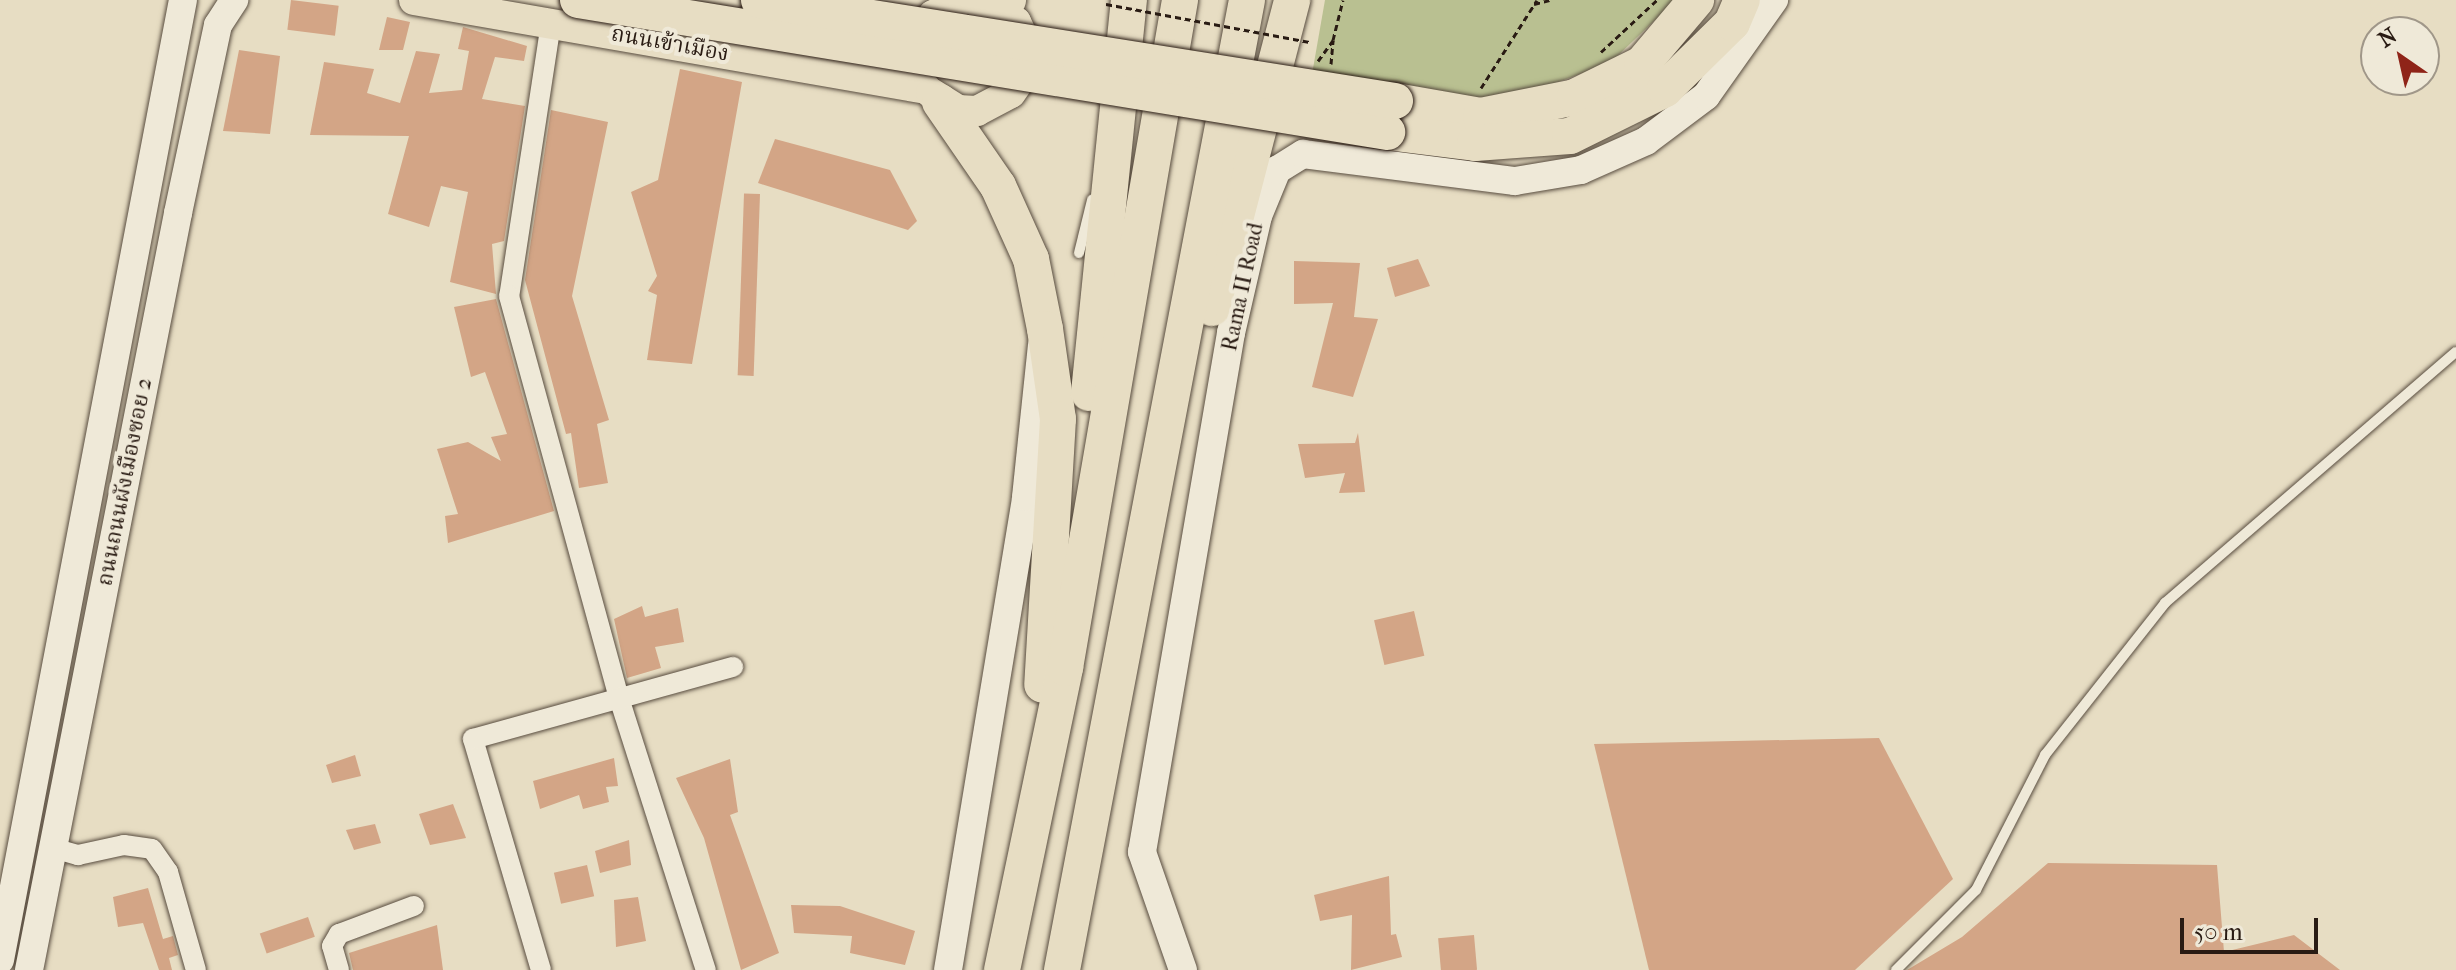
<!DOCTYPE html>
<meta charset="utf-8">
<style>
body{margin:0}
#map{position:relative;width:2456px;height:970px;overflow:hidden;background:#e7ddc3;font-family:"IM FELL French Canon","Noto Serif Thai",serif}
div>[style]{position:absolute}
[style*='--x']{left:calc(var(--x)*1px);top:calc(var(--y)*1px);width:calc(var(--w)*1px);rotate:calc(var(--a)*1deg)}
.green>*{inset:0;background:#b9c091}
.building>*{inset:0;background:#d3a586;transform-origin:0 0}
.path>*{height:3px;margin-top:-1.5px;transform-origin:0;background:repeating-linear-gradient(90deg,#291b13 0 6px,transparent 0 10px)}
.roads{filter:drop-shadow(0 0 2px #584c3f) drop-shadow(0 0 2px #584c3f)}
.lane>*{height:10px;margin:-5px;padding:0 5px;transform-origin:5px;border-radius:5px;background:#efe9d8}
.street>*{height:20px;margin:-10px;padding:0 10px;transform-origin:10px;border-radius:10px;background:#efe9d8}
.secondary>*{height:28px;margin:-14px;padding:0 14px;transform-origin:14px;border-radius:14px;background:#efe9d8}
.primary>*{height:30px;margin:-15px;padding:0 15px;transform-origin:15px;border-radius:15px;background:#e7ddc3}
.highway>*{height:36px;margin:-18px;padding:0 18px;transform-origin:18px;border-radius:18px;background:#e7ddc3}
.path-bridge>*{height:3px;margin-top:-1.5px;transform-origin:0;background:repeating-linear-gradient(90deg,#291b13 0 6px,transparent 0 10px)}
.bridges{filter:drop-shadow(0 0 2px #291b13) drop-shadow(0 0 2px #291b13)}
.highway-bridge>*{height:36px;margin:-18px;padding:0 18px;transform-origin:18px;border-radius:18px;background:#e7ddc3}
span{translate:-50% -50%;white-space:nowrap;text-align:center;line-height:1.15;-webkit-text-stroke:8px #efe9d8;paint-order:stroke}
.street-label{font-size:22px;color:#291b13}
.north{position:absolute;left:2360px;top:16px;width:80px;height:80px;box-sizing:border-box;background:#efe9d8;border:2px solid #a09789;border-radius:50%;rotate:326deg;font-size:22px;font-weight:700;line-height:32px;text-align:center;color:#291b13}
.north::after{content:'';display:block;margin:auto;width:28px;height:36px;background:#8f2418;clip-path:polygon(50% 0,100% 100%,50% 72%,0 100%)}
.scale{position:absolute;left:2180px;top:918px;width:138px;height:36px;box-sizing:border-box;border:4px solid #291b13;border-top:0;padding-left:10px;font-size:24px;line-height:28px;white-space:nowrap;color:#291b13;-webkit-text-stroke:6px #efe9d8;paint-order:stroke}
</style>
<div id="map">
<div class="green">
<i style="clip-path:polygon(1325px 0,1676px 0,1610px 63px,1501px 103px,1311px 80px)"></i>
</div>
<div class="building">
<i style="left:291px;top:0;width:48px;height:30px;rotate:7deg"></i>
<i style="clip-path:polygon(387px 17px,410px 22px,403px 50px,379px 50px)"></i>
<i style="clip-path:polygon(463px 27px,527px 46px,524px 61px,495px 57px,482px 99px,525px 106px,504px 241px,492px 244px,496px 294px,450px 282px,468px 192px,441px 186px,429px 227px,388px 214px,409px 136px,310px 135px,324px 62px,374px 69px,367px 93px,400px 103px,416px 51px,440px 54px,429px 93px,462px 90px,469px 51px,458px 49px)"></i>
<i style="clip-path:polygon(239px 50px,280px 56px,270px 134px,223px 131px)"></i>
<i style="clip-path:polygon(680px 69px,742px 82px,692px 364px,647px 360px,657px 295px,648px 291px,657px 276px,631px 192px,658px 180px)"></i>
<i style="clip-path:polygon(551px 110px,608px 122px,572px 296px,609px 420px,597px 424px,608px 483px,579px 488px,571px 433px,566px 434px,525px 280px)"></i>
<i style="clip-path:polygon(775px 139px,890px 170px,917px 221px,908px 230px,758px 183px)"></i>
<i style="left:760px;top:194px;width:182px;height:16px;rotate:92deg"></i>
<i style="clip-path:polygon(1418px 259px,1430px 286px,1395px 297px,1387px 268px)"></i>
<i style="clip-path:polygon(1294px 261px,1360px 263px,1354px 317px,1378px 319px,1353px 397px,1312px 387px,1333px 303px,1294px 304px)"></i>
<i style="clip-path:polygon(496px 299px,554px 511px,448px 543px,445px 516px,458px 514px,437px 449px,468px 442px,501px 461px,491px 437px,507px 434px,485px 372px,471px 377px,454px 307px)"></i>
<i style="clip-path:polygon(1358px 433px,1365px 492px,1339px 493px,1345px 473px,1305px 478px,1298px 444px,1355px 443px)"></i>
<i style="clip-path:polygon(642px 606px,645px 617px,678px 608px,684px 642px,655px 647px,661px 668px,627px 678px,614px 619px)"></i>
<i style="left:1414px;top:611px;width:46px;height:41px;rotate:77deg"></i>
<i style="clip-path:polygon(1879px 738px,1953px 879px,1855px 970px,1649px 970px,1594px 744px)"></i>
<i style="clip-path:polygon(355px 755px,361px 776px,332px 783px,326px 765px)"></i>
<i style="clip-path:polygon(614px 758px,618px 786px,606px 787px,609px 802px,583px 809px,579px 795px,540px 809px,533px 781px)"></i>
<i style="clip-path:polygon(730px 759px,738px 812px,730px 815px,779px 953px,741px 970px,704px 838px,676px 778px)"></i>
<i style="clip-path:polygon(453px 804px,466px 838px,430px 845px,419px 814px)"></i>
<i style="clip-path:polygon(375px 824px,381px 843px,354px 850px,346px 830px)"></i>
<i style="clip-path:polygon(629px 840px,631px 865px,600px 873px,595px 851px)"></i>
<i style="clip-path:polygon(2048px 863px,2217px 865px,2224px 952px,2294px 935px,2340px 970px,1907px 970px,1962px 937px)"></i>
<i style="left:587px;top:865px;width:32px;height:34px;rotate:77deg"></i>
<i style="clip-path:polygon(1389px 876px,1391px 935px,1396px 934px,1402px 957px,1351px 970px,1352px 915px,1320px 921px,1314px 895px)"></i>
<i style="clip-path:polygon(148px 888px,163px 939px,173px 936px,178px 955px,169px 958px,172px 970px,159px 970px,143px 923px,118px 927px,113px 897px)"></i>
<i style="clip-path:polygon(638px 897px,646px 941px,616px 947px,614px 900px)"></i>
<i style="clip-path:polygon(791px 905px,840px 906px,915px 931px,905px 965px,850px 953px,852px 936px,794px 933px)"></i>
<i style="left:308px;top:917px;width:21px;height:51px;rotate:71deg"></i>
<i style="clip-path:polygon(437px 925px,443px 970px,353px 970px,349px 953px)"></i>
<i style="left:1474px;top:935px;width:35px;height:36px;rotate:85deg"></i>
</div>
<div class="path">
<i style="--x:1534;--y:4;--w:16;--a:-14"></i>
<i style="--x:1601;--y:52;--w:76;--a:-42.9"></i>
<i style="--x:1318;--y:61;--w:26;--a:-54"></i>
<i style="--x:1333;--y:40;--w:41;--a:-76"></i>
<i style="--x:1331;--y:64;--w:24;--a:-85"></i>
<i style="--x:1481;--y:88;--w:104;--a:-57.5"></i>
</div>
<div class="roads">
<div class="lane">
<i style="--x:1079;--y:253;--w:55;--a:-76.2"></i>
<i style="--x:1896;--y:970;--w:113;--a:-45"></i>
<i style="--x:1976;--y:890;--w:152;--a:-62.9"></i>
<i style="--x:2045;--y:755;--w:194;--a:-51.7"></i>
<i style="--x:2165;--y:603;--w:384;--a:-40.8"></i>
</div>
<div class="street">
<i style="--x:551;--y:23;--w:276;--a:98.7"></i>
<i style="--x:509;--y:296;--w:417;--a:74.7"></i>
<i style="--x:619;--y:698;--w:286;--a:72.3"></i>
<i style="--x:53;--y:848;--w:26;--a:16"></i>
<i style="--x:78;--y:855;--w:47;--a:-12.3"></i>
<i style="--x:124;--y:845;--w:28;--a:8"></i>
<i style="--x:152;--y:849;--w:28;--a:55"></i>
<i style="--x:168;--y:872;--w:102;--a:74.1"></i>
<i style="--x:339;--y:970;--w:25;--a:-106"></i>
<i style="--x:332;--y:946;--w:14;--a:-60"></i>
<i style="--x:339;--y:934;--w:80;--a:-20.5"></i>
<i style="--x:541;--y:970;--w:241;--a:-106.4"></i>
<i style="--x:473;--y:739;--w:270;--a:-15.5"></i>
</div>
<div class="secondary">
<i style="--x:0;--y:960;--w:977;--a:-79.21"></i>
<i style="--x:29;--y:970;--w:772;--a:-78.86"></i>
<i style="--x:178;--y:213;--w:192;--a:-78"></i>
<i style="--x:218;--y:25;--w:30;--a:-57"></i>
<i style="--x:948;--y:970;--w:479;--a:-80.6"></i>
<i style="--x:1026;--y:497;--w:152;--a:-84"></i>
<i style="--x:1183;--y:970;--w:125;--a:-109.2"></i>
<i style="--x:1142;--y:852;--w:527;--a:-80.27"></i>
<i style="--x:1231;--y:333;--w:120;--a:-77"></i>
<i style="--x:1258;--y:216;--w:50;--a:-67.6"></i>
<i style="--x:1277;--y:170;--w:31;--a:-32"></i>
<i style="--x:1303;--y:154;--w:214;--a:7.3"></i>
<i style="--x:1515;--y:181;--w:67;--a:-9.5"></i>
<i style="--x:1581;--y:170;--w:71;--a:-24"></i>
<i style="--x:1646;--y:141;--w:75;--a:-36.9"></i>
<i style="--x:1706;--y:96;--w:118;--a:-54.7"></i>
</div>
<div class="primary">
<i style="--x:414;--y:0;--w:520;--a:9.86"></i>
<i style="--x:917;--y:42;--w:31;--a:-59"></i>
<i style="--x:933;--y:15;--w:34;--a:-27"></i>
<i style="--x:931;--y:93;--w:32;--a:32"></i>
<i style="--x:958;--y:110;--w:19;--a:3"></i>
<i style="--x:977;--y:111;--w:38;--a:-28"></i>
<i style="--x:1011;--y:93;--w:19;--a:-55"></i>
<i style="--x:1022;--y:77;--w:38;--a:-87"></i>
<i style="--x:1024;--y:39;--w:19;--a:-115"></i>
<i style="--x:1016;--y:22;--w:48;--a:-152.9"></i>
</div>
<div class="highway">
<i style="--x:994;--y:5;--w:15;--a:-20"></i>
<i style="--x:1395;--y:101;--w:87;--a:9.9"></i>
<i style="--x:1481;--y:116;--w:96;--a:-11.4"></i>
<i style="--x:1575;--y:97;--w:75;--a:-26.2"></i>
<i style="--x:1642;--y:64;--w:84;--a:-49.8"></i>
<i style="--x:940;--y:102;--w:102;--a:55.4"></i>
<i style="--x:998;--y:186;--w:80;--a:65.7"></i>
<i style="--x:1031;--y:259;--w:71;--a:78.7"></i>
<i style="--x:1045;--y:329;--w:91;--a:81.8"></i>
<i style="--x:1058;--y:419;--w:266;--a:93.4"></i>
<i style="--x:1387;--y:132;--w:89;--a:7.1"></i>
<i style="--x:1475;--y:143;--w:95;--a:-4.2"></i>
<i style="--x:1570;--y:136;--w:106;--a:-26.3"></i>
<i style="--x:1665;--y:89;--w:94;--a:-44.6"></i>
<i style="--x:1732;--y:23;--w:25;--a:-67"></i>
<i style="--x:1212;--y:308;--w:318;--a:-75.4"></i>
<i style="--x:1089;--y:393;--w:395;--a:-84.2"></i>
<i style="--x:1002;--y:970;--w:309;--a:-78.2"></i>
<i style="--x:1065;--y:668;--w:678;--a:-80.23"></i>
<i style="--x:1062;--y:970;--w:987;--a:-79.2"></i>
</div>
</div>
<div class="path-bridge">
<i style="--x:1106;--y:4;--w:207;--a:10.6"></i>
</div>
<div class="bridges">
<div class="highway-bridge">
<i style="--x:578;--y:0;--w:820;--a:9.27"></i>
<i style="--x:759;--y:0;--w:644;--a:9.02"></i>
</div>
</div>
<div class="street-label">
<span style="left:670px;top:44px;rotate:10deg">ถนนเข้าเมือง</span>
<span style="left:1243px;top:287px;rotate:-78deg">Rama II Road</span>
<span style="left:125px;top:482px;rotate:-79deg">ถนนถนนผังเมืองซอย 2</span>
</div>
<div class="north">N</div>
<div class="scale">50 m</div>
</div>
